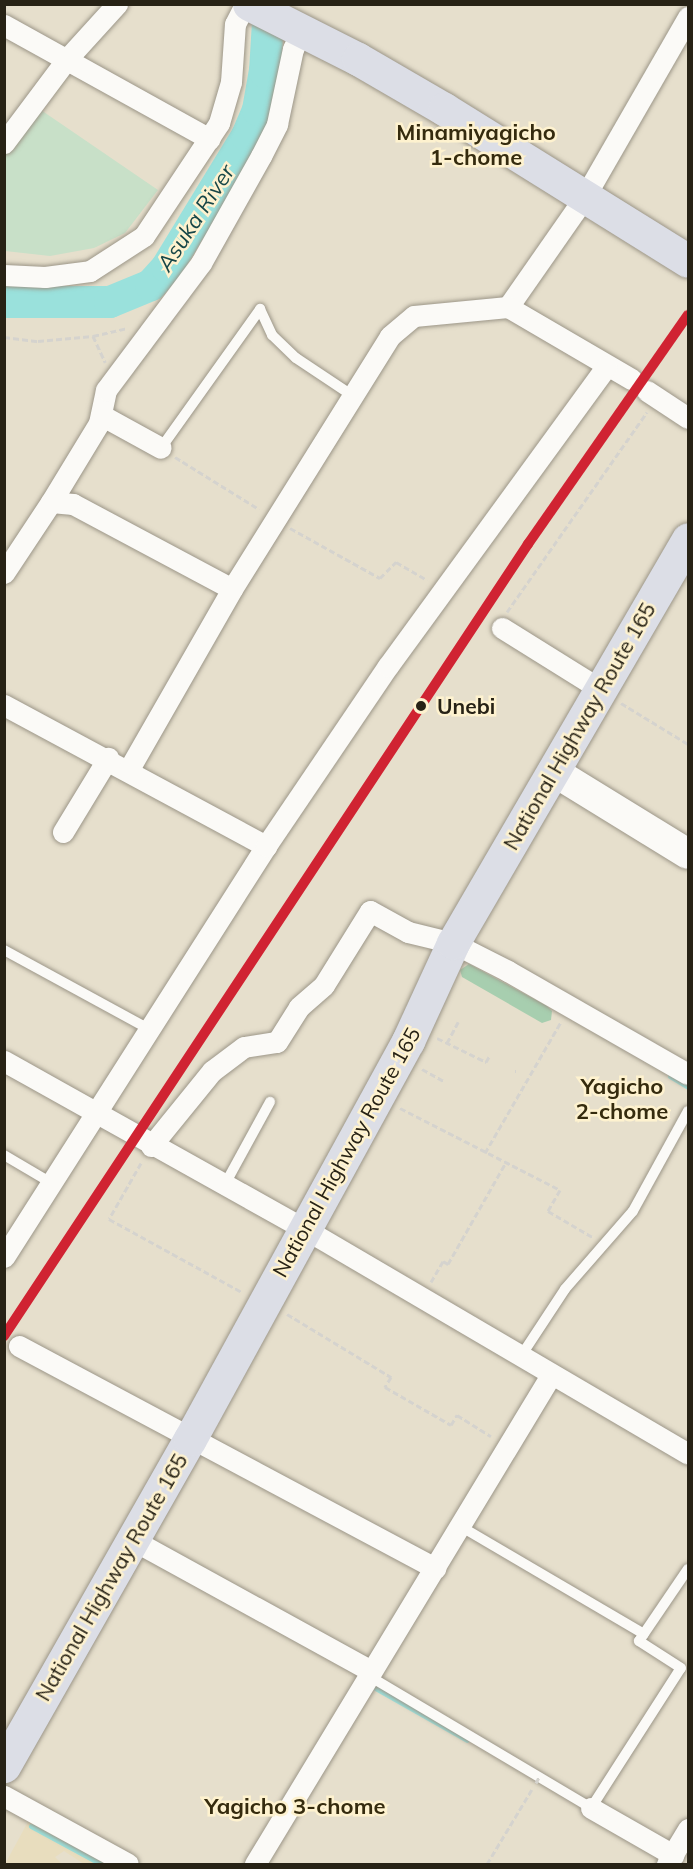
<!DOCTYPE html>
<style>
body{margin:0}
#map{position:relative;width:693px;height:1869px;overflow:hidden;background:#e6dfcc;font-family:Mulish,sans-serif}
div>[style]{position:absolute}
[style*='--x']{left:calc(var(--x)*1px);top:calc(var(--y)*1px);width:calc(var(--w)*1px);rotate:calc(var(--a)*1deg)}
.built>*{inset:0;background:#e8ddbe}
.green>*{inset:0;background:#c8e0c8}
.forest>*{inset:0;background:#a7ceaf}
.stream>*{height:5px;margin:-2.5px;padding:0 2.5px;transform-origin:2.5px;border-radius:2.5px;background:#9ae1dc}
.river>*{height:32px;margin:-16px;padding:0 16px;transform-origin:16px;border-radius:16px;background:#9ae1dc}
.path>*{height:3px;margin-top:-1.5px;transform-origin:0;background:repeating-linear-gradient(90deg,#d5d3ce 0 6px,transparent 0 9px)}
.roads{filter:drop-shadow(0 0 2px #9c9688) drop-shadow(0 0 2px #9c9688)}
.lane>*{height:10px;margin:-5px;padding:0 5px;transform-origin:5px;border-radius:5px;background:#fbfaf7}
.street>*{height:21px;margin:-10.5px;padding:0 10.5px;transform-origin:10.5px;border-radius:10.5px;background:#fbfaf7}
.secondary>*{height:30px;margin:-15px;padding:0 15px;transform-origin:15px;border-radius:15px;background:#fbfaf7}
.highway>*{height:33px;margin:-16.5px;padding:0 16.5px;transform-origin:16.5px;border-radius:16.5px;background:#dcdee6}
.path-bridge>*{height:3px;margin-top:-1.5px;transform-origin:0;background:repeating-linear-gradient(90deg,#d5d3ce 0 6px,transparent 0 9px)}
.rail-1>*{height:10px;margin:-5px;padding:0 5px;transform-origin:5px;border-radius:5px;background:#d02332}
.dots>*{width:16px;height:16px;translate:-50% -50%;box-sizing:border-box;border:3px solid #fef2cf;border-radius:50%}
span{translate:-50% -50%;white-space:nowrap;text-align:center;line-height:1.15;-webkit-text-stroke:5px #fef2cf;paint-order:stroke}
.stop-label{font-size:21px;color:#272215;font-weight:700}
.left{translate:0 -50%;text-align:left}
.street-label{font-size:21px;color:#272215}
.neighbourhood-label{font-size:22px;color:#352b0e;font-weight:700}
.water-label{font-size:22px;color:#174748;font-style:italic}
.frame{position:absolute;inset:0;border:6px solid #272215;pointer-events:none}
</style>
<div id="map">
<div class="built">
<i style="clip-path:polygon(29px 1820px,109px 1864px,84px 1864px,64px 1851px,55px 1857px,62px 1864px,5px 1864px)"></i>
</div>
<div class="green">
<i style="clip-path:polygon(38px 108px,158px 190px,125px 233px,94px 248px,50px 256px,5px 251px,5px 155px)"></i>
</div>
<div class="forest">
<i style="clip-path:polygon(469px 964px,547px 1006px,552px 1011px,551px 1020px,542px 1023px,462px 977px,460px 970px)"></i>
</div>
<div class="stream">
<i style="--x:670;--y:1076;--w:21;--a:31"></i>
<i style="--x:372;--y:1686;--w:109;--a:29.6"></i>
<i style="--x:31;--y:1826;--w:80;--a:28.5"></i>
</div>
<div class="river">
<i style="--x:4;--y:302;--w:106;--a:0"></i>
<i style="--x:110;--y:302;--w:44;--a:-22.5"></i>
<i style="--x:151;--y:285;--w:24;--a:-48"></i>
<i style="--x:167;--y:267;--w:153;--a:-58.6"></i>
<i style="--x:247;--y:136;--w:28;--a:-67"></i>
<i style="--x:258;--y:110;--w:39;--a:-80"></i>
<i style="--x:265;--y:72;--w:68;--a:-86.6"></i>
</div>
<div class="path">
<i style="--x:93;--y:336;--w:29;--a:65"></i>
<i style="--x:4;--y:337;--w:34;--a:7"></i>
<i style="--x:38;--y:341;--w:55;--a:-5.2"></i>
<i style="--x:93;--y:336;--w:35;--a:-13"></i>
<i style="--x:175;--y:457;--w:99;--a:31.8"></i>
<i style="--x:290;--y:528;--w:103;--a:29.1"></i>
<i style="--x:380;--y:578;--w:23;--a:-45"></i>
<i style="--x:396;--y:562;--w:36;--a:30"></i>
<i style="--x:507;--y:612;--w:244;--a:-55"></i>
<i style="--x:621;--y:703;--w:79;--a:31.5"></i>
<i style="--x:437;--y:1038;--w:55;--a:26.1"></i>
<i style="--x:486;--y:1062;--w:8;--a:-60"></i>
<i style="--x:447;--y:1043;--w:24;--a:-62"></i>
<i style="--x:422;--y:1069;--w:25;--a:29"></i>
<i style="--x:515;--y:1071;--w:1;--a:0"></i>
<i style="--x:400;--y:1108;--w:180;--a:27.1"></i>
<i style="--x:560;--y:1190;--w:24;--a:120"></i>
<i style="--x:548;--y:1211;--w:53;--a:30.4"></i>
<i style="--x:485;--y:1153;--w:151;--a:-59.9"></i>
<i style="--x:141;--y:1163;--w:64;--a:119.7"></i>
<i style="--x:109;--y:1219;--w:152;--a:28.8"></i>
<i style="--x:431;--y:1282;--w:24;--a:-60"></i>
<i style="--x:443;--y:1261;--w:6;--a:31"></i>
<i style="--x:448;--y:1264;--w:115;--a:-60.3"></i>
<i style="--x:287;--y:1314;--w:122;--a:31.2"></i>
<i style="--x:391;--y:1377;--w:12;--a:121"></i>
<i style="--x:385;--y:1387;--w:76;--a:29.9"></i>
<i style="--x:451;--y:1425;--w:12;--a:-59"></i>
<i style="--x:457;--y:1415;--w:40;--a:32"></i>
<i style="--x:487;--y:1864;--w:87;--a:-59"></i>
</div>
<div class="roads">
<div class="lane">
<i style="--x:161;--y:448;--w:171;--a:-54.5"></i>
<i style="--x:260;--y:309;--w:29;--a:65"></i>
<i style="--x:272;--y:335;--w:33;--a:44"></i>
<i style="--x:296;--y:358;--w:69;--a:33.7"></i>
<i style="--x:4;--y:950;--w:165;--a:28.6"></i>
<i style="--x:4;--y:1155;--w:57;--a:30.6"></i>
<i style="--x:224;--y:1186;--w:96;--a:-61.3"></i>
<i style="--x:521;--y:1356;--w:80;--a:-56.7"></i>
<i style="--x:565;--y:1289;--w:103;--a:-48.9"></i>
<i style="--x:633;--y:1211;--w:114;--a:-61.2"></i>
<i style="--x:460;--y:1526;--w:213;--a:30.4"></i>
<i style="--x:369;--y:1676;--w:258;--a:30.7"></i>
<i style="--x:591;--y:1808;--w:166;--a:-57.3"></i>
<i style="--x:681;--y:1668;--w:50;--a:-147.3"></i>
<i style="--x:639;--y:1641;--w:87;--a:-55.8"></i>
</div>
<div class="street">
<i style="--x:4;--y:25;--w:235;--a:29"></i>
<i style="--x:4;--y:143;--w:104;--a:-53.2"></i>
<i style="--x:66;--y:60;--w:76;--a:-47.7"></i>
<i style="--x:4;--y:275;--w:41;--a:2.8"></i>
<i style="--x:45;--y:277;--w:45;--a:-7.6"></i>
<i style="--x:90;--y:271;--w:64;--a:-32.9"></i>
<i style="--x:144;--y:236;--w:136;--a:-56.4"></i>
<i style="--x:219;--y:123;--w:43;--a:-73.7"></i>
<i style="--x:231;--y:82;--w:58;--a:-86.1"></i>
<i style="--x:235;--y:24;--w:22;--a:-63"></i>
<i style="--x:508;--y:307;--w:133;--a:-55.1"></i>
<i style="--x:584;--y:198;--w:209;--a:-60.1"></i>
<i style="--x:647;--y:391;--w:49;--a:33.4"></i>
<i style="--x:101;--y:415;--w:68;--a:28.8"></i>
<i style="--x:51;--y:502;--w:92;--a:-58.7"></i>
<i style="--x:99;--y:423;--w:34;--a:-78"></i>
<i style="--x:106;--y:390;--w:159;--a:-53.2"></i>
<i style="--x:201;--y:263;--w:123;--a:-60.7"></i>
<i style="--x:261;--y:156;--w:36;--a:-63"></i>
<i style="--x:277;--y:124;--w:77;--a:-78"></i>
<i style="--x:293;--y:49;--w:21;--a:-65"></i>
<i style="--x:4;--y:573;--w:85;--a:-56.5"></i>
<i style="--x:51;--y:502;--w:22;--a:5"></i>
<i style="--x:73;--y:504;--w:180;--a:28.1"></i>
<i style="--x:502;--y:628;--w:115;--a:31.9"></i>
<i style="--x:4;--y:705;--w:298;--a:28.3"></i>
<i style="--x:266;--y:846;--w:487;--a:122.5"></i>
<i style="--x:129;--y:769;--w:207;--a:-60.2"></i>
<i style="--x:232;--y:589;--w:298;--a:-58"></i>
<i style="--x:390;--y:336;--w:31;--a:-40"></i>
<i style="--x:414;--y:316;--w:94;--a:-5.5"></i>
<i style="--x:508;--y:307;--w:143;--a:30.3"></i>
<i style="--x:63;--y:832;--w:87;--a:-58.7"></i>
<i style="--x:266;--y:846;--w:217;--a:-55.9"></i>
<i style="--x:388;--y:666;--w:370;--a:-53.9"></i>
<i style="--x:4;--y:1061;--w:345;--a:29.2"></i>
<i style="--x:305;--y:1229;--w:444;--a:30.4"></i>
<i style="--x:151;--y:1146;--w:97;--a:-50.9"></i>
<i style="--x:212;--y:1071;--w:40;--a:-37"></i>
<i style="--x:244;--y:1047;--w:33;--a:-9"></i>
<i style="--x:277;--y:1042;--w:41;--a:-57.8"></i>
<i style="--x:299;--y:1007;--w:33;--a:-41"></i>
<i style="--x:324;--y:985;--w:87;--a:-58.1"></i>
<i style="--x:370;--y:911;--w:43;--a:28.9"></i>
<i style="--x:408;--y:932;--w:46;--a:13.7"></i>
<i style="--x:453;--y:943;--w:62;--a:27"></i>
<i style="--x:508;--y:971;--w:207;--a:29.8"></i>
<i style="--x:19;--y:1346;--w:472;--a:28.1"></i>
<i style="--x:131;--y:1539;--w:274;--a:28.8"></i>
<i style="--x:4;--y:1796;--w:141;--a:28.7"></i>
<i style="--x:591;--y:1808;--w:95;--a:29.8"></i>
<i style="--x:255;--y:1864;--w:572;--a:-58.81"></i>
<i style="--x:667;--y:1864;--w:41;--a:-59"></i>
</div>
<div class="secondary">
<i style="--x:553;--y:771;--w:158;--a:31.6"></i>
</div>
<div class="highway">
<i style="--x:249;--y:4;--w:122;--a:26.8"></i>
<i style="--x:358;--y:59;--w:99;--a:30.2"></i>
<i style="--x:444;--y:109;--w:287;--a:31.9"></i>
<i style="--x:4;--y:1766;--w:376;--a:-60.4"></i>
<i style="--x:190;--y:1439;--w:454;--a:-61.3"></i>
<i style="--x:408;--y:1041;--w:108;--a:-65.3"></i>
<i style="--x:453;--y:943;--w:467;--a:-59.8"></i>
</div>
</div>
<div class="path-bridge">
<i style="--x:536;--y:1783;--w:7;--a:-63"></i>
</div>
<div class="rail-1">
<i style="--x:4;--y:1336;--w:950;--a:-56.51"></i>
<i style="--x:528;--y:544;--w:279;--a:-55.1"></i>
</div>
<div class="dots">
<i style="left:421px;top:706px;background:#272215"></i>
</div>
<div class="stop-label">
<span class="left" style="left:437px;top:706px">Unebi</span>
</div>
<div class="street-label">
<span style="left:579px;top:726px;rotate:-60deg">National Highway Route 165</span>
<span style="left:346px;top:1152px;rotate:-61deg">National Highway Route 165</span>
<span style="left:111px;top:1577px;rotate:-60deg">National Highway Route 165</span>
</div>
<div class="neighbourhood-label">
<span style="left:476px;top:145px">Minamiyagicho<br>1-chome</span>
<span style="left:622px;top:1099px">Yagicho<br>2-chome</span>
<span style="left:295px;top:1807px">Yagicho 3-chome</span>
</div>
<div class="water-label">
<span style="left:196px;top:218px;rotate:-57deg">Asuka River</span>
</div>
<div class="frame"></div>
</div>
